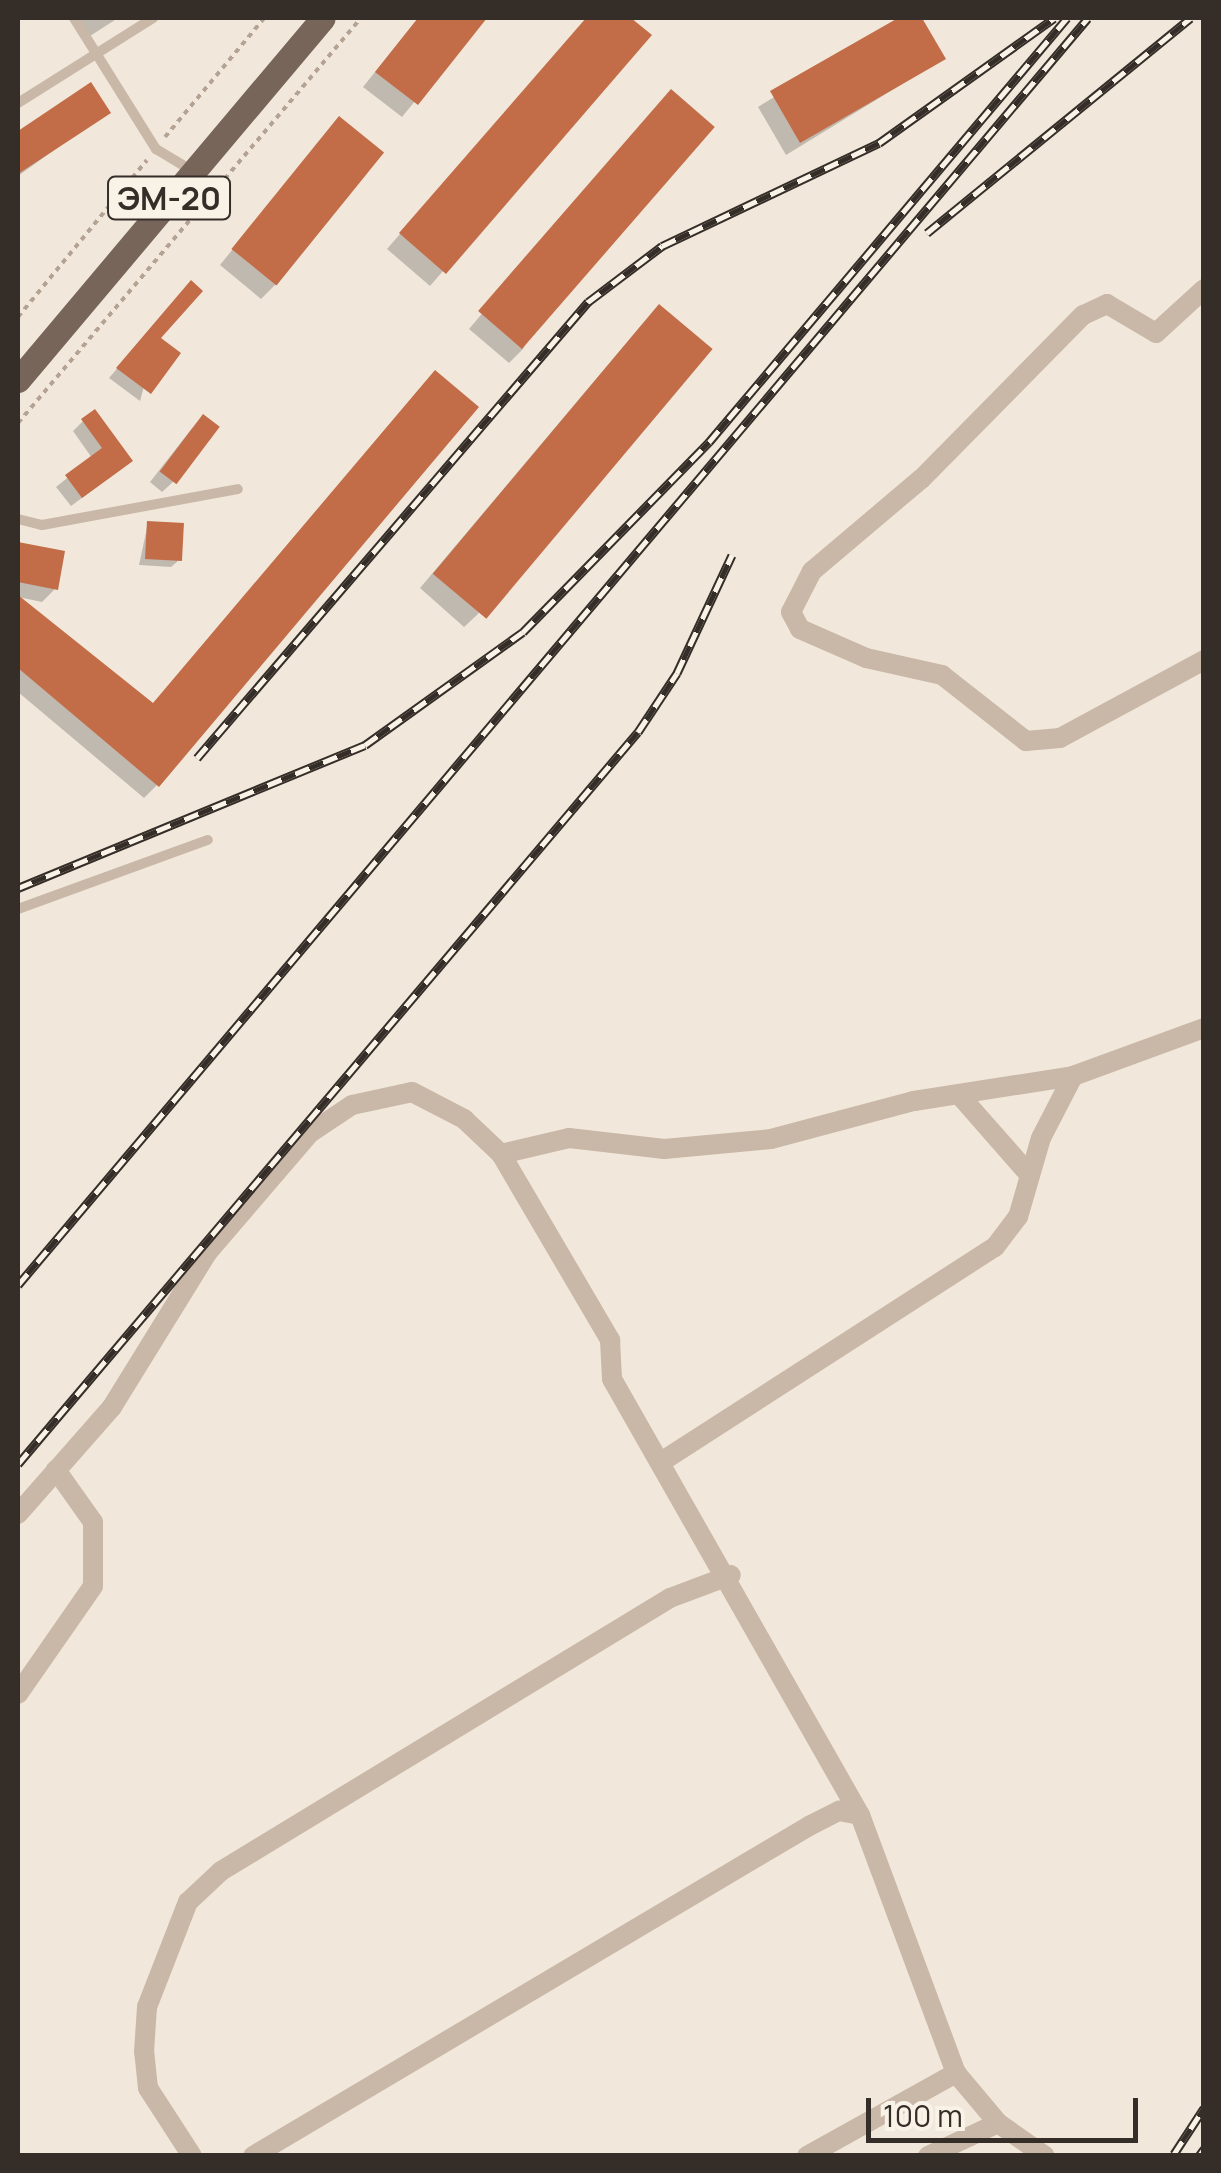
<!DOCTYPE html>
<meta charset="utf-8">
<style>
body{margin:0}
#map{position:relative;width:1221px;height:2173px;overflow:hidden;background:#f1e8db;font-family:Manrope,sans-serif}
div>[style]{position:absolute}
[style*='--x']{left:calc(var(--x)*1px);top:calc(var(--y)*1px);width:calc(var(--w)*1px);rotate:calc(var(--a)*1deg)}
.shadow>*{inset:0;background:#0003}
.building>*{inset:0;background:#c26c48;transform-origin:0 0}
.path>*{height:4px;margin-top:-2px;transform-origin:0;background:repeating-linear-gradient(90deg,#b4a392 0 5px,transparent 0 10px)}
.service>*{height:10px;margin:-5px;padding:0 5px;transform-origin:5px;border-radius:5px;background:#c9b8a8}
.minor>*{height:20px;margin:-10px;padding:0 10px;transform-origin:10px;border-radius:10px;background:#c9b8a8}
.primary>*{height:25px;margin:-12.5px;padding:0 12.5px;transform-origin:12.5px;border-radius:12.5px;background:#776559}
.rail>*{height:9px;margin-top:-4.5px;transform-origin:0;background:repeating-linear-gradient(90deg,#f9f2e7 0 15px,#352d28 0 30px);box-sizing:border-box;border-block:2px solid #352d28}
span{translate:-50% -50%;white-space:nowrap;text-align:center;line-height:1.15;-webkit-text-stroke:10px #f9f2e7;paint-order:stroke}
.shield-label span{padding:2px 8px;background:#f9f2e7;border:2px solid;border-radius:8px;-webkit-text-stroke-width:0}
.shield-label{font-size:32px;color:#352d28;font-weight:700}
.frame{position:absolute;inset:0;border:20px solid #352d28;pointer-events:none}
.scale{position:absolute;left:866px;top:2098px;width:272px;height:45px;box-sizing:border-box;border:5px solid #352d28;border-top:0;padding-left:12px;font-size:30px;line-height:35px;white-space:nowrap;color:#352d28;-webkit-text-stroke:8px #f9f2e7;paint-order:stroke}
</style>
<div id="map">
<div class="shadow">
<i style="clip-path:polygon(73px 18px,118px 18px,87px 38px)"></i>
<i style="clip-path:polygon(418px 18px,483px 18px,402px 117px,363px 87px)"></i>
<i style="clip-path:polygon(587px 18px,628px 18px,648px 35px,430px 286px,387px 249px)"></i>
<i style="clip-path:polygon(903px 18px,919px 18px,943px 59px,786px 155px,758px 107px)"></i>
<i style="clip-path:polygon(90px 86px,107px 112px,18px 176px,18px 134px)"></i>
<i style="clip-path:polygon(657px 107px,523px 349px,509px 363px,469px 329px)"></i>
<i style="clip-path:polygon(326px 134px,275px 285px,261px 299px,220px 265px)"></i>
<i style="clip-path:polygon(182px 293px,157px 338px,140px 401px,109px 378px)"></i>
<i style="clip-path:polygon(645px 321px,478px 614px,464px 627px,420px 588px)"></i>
<i style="clip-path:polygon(83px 421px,120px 470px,71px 506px,56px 487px,92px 458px,73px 431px)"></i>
<i style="clip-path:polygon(193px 427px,173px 482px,162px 492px,150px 482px)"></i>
<i style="clip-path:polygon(148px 523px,178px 561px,171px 567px,139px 565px)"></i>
<i style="clip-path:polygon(18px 545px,62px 553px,56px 588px,42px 602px,18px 597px)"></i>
<i style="clip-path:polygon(18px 598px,152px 705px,157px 785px,144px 798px,18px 692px)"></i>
</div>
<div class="building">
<i style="clip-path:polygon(418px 18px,487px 18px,418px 105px,375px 72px)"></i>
<i style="clip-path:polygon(586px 18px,631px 18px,652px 35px,446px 274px,399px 233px)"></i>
<i style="clip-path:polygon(898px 18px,922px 18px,946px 59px,800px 143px,770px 91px)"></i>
<i style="clip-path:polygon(91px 82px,111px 113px,18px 174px,18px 131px)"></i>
<i style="left:671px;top:89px;width:58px;height:294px;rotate:41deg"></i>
<i style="left:339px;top:116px;width:58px;height:171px;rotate:39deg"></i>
<i style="clip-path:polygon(191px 280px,203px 291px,161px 338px,181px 353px,151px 394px,116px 368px)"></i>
<i style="left:659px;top:304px;width:70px;height:352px;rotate:40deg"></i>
<i style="clip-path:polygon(435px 370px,479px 407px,159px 787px,18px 668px,18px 595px,153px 703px)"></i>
<i style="clip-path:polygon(95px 409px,133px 461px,82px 498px,65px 475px,102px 448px,81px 419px)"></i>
<i style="left:203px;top:414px;width:21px;height:72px;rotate:37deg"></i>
<i style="left:147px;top:521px;width:37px;height:38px;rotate:3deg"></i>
<i style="clip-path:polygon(18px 542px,65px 551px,58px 590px,18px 582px)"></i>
</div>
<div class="path">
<i style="--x:165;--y:137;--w:155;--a:-50.2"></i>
<i style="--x:18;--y:317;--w:203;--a:-50.6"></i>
<i style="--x:18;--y:423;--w:531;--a:-49.74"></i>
</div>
<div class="service">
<i style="--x:74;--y:18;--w:155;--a:58"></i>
<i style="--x:156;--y:149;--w:41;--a:31"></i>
<i style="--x:18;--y:103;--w:160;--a:-32.2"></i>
<i style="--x:18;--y:519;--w:25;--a:14"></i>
<i style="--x:42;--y:525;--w:199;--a:-10.4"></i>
<i style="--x:18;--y:909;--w:202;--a:-20"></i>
</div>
<div class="minor">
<i style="--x:1204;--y:289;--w:65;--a:137.5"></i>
<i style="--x:1156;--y:333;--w:57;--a:-149.4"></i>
<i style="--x:1107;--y:304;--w:26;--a:155"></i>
<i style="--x:1083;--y:315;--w:231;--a:134.6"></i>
<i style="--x:921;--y:479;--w:143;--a:139.8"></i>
<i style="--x:812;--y:571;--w:46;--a:117.1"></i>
<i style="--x:791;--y:612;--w:19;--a:62"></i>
<i style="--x:800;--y:629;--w:72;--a:23.7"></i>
<i style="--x:866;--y:658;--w:78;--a:12.6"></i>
<i style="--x:942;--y:675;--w:107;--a:38.2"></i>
<i style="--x:1026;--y:741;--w:34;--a:-5"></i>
<i style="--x:1060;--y:738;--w:164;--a:-28.4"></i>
<i style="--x:962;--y:1098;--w:100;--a:48.7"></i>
<i style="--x:501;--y:1154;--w:70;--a:-13.2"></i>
<i style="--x:569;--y:1138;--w:96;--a:6.6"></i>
<i style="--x:664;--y:1149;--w:107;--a:-5.3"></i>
<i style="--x:771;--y:1139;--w:148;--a:-14.9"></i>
<i style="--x:914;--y:1101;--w:161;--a:-8.9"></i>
<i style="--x:1073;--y:1076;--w:140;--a:-20.1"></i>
<i style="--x:661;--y:1462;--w:397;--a:-32.8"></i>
<i style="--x:995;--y:1247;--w:38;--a:-53"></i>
<i style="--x:1018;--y:1217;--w:82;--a:-73.8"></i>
<i style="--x:1041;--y:1138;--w:70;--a:-62.7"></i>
<i style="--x:18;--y:1514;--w:142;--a:-48.7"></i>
<i style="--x:112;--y:1407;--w:181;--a:-58.3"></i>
<i style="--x:207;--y:1253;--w:158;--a:-49.4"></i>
<i style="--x:310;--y:1133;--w:50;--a:-33.7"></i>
<i style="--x:352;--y:1105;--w:61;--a:-12.2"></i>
<i style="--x:412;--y:1092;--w:59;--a:27.4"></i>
<i style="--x:464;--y:1119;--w:51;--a:43.4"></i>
<i style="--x:501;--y:1154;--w:216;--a:59.6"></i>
<i style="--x:610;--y:1340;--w:39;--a:87"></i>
<i style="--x:612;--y:1379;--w:502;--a:60.37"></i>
<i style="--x:860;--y:1815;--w:275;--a:69.6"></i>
<i style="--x:956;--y:2073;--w:65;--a:50"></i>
<i style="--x:998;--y:2123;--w:57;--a:35.1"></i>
<i style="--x:18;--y:1694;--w:131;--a:-55.2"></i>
<i style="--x:93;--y:1586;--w:64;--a:-90"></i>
<i style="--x:93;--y:1522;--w:64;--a:-125.4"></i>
<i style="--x:192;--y:2156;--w:81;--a:-122.9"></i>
<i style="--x:148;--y:2088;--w:36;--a:-96"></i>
<i style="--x:144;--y:2052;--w:45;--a:-86.2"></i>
<i style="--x:147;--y:2007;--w:113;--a:-68.7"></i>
<i style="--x:188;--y:1902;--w:45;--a:-43.2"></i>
<i style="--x:221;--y:1871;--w:525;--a:-31.3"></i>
<i style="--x:670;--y:1598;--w:65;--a:-20.7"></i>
<i style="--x:253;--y:2156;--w:647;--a:-30.69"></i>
<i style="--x:809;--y:1826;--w:34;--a:-27"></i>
<i style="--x:839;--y:1811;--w:21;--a:11"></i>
<i style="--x:807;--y:2156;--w:171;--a:-29.1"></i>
<i style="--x:928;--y:2156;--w:77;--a:-25.2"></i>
</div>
<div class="primary">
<i style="--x:18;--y:380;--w:473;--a:-49.9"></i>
</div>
<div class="rail">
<i style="--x:927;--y:233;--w:340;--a:-39.2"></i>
<i style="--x:197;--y:758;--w:601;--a:-49.39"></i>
<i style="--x:588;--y:302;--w:93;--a:-37.1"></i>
<i style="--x:662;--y:246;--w:240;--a:-25.4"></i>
<i style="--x:879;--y:143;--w:215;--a:-35.5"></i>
<i style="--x:18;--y:888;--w:375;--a:-22.4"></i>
<i style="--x:365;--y:745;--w:194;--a:-35.6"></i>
<i style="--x:523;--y:632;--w:266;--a:-45.6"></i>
<i style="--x:709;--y:442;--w:555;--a:-49.82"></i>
<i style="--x:18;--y:1285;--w:1658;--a:-49.82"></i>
<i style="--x:18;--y:1464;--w:959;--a:-49.74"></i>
<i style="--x:638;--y:732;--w:71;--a:-56.5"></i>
<i style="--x:677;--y:673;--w:130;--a:-65"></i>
<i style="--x:1174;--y:2154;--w:55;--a:-56.9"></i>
<i style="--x:1199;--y:2156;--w:9;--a:-54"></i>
</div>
<div class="shield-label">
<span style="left:169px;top:198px">ЭМ-20</span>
</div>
<div class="frame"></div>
<div class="scale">100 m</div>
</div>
